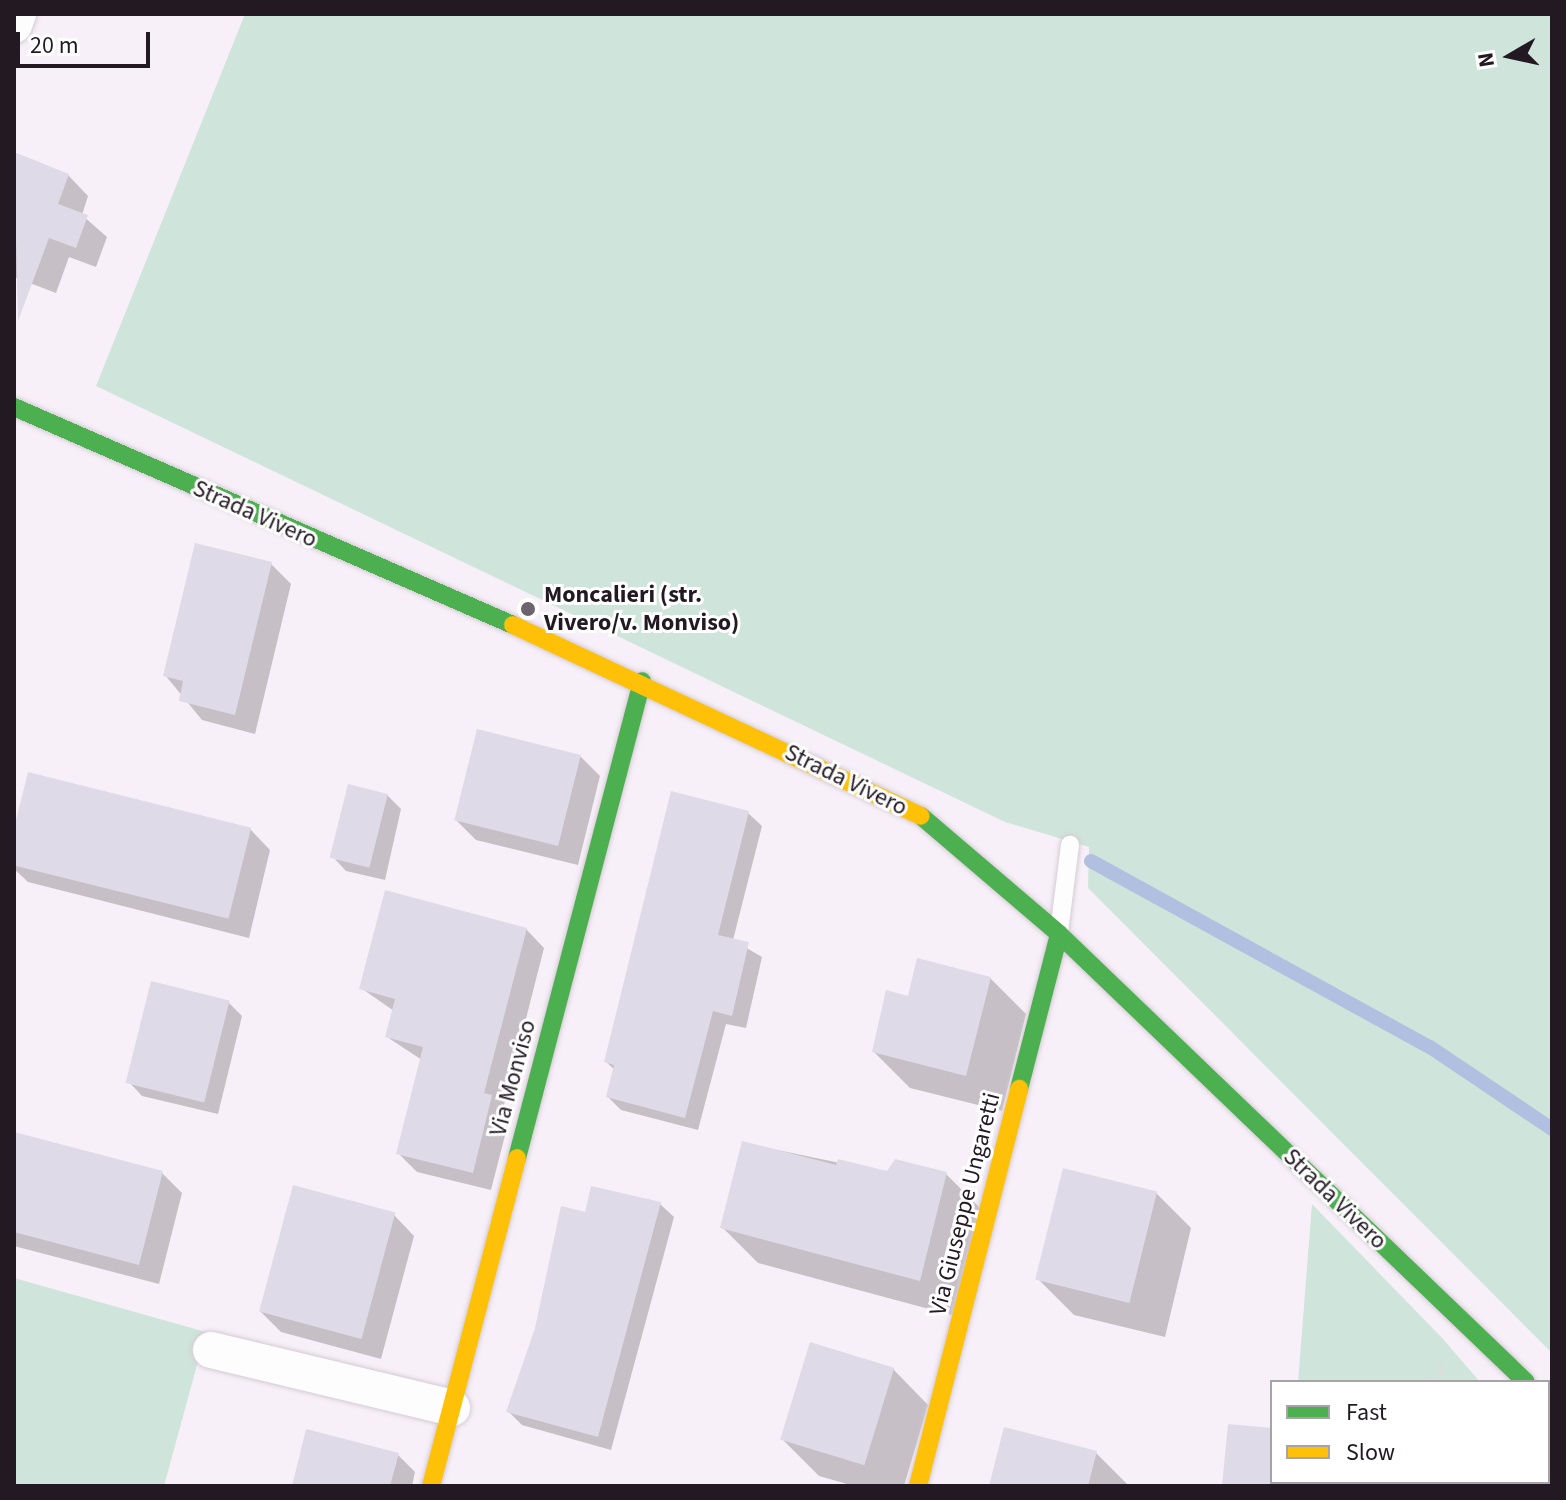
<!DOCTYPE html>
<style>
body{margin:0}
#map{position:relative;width:1566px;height:1500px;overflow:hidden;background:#f8f0f8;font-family:"Source Sans 3",sans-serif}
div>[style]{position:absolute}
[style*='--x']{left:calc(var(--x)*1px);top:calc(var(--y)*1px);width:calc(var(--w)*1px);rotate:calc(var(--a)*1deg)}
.green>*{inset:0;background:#cfe4da}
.shadow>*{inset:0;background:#0003}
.stream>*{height:14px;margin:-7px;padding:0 7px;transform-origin:7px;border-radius:7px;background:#b1c0e0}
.building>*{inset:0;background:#dfdae7;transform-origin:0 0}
.path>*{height:5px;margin-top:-2.5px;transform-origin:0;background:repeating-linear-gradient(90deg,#dddbdd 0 4px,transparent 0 8px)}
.roads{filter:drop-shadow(0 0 2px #d4cbd4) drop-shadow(0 0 2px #d4cbd4)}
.lane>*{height:18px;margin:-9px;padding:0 9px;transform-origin:9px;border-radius:9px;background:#fefdfe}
.street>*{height:36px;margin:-18px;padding:0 18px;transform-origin:18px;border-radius:18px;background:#fefdfe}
.fast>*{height:18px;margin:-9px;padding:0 9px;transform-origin:9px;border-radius:9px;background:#4caf50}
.slow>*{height:18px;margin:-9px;padding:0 9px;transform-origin:9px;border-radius:9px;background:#ffc107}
.dots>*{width:22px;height:22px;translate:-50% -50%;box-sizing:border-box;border:4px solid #fff;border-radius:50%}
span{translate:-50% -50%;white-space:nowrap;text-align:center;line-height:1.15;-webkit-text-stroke:6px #fff;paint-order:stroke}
.street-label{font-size:24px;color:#221923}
.poi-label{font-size:24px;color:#221923;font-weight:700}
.left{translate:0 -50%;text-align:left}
.frame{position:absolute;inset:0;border:16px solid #221923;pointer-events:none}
.legend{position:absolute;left:1270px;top:1380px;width:280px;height:104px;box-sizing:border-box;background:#fff;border:2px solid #a7a3a7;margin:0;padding:10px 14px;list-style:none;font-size:24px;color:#221923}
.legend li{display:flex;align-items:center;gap:16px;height:40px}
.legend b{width:40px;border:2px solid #a7a3a7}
.north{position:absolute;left:1470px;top:16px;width:80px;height:80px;-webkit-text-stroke:6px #fff;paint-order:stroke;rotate:261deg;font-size:22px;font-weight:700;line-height:32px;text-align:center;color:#221923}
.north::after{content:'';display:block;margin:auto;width:28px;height:36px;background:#221923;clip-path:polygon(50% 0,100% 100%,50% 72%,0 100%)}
.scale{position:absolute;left:16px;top:32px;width:134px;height:36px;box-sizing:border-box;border:4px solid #221923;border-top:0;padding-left:10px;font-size:24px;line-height:28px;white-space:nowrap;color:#221923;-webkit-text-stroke:6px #fff;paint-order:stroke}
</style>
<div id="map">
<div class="green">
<i style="clip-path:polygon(245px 14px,1552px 14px,1552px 1353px,1088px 888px,1089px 847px,1005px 822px,96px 386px)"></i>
<i style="clip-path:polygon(1312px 1204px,1444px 1340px,1480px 1382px,1298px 1382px)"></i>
<i style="clip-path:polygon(14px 1278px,206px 1332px,164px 1486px,14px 1486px)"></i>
<i style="clip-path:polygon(1548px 1459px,1552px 1486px,1289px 1486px,1548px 1482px)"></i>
</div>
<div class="shadow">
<i style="clip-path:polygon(14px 155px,68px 175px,88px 196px,82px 215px,107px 237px,96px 267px,69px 257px,56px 293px,14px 277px)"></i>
<i style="clip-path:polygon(271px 564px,291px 584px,255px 734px,202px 720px,165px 675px)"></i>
<i style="clip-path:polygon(580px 756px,600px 776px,578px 865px,476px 840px,456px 820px)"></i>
<i style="clip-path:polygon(29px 774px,250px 829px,270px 850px,249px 938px,28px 882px,14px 869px,14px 836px)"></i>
<i style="clip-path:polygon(387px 795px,401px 809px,385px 880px,346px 871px,333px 857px)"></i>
<i style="clip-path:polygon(748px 813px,762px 826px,733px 940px,762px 957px,746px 1028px,726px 1024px,698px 1130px,621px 1110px,608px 1097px,615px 1070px,606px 1062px)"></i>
<i style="clip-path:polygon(526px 929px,544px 948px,503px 1109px,510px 1116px,491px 1190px,417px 1172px,399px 1154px,422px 1060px,387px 1037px,394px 1011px,361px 988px)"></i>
<i style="clip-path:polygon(990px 978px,1026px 1014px,1002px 1111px,910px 1088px,874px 1052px,909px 998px)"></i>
<i style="clip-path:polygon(228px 1002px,242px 1016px,218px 1114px,142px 1096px,129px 1082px)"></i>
<i style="clip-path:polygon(14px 1134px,162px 1173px,182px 1193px,159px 1284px,14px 1246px)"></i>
<i style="clip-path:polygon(744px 1143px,888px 1173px,946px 1174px,982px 1210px,955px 1316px,758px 1263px,722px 1227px)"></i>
<i style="clip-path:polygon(1156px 1193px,1191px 1228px,1165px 1337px,1074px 1315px,1038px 1279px)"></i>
<i style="clip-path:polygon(660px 1204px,674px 1217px,611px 1450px,522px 1425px,509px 1412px,587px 1214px)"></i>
<i style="clip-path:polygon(394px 1215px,414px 1236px,381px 1359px,281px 1332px,261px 1312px)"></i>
<i style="clip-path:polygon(893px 1369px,928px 1405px,904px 1486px,854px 1486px,819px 1476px,783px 1440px)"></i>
<i style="clip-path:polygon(1272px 1430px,1272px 1482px,1307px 1486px,1224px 1486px)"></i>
<i style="clip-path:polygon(1096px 1453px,1129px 1486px,991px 1486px)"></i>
<i style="clip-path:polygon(398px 1455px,415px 1472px,412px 1486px,294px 1486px)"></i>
</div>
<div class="stream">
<i style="--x:1091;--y:861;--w:387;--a:28.8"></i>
<i style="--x:1430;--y:1047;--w:147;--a:33.9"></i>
</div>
<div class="building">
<i style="clip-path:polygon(14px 152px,69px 174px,58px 204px,88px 215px,76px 248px,49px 238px,18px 321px)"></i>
<i style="clip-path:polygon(195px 543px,272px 562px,235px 715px,179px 701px,183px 681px,163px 676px)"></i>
<i style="left:477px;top:729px;width:107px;height:94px;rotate:14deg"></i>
<i style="left:28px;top:772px;width:230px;height:94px;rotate:14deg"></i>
<i style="left:348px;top:784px;width:41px;height:76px;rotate:14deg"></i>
<i style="clip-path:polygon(671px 791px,749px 811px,718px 935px,749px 942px,732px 1016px,713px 1011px,685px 1118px,606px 1097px,614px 1065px,604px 1062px)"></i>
<i style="clip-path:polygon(385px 890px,527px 928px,484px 1093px,492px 1095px,473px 1173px,396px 1154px,423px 1047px,385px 1037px,395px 999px,359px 989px)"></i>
<i style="clip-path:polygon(917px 958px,991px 977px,966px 1076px,872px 1052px,886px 990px,908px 996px)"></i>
<i style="left:151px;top:981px;width:81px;height:105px;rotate:14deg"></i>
<i style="clip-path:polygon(14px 1132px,163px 1171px,139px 1265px,14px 1232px)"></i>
<i style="clip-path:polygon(742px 1141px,836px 1165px,838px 1159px,887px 1171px,895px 1159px,947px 1172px,920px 1281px,720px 1228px)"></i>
<i style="left:1063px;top:1168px;width:97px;height:115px;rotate:14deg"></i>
<i style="left:293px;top:1185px;width:106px;height:131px;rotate:15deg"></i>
<i style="clip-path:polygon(591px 1186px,661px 1202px,598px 1437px,506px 1412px,535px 1328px,561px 1206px,585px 1212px)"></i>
<i style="left:810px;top:1342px;width:88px;height:102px;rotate:17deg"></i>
<i style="clip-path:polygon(1228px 1424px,1272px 1428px,1272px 1486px,1222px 1486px)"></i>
<i style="clip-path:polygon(1004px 1427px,1097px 1451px,1088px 1486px,989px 1486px)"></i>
<i style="clip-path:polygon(306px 1429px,399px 1453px,390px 1486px,292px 1486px)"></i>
</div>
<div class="path">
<i style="--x:1440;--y:1382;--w:19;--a:-84"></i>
<i style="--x:1431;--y:1486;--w:4;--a:-90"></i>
</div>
<div class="roads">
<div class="lane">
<i style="--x:1059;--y:932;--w:88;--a:-82.8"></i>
</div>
<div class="street">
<i style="--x:14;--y:25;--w:12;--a:-70"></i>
<i style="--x:211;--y:1350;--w:248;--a:13.5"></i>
</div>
<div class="fast">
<i style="--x:14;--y:407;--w:545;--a:23.6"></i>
<i style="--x:921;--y:816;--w:182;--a:40.5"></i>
<i style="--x:1059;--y:934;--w:647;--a:43.81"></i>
<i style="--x:1019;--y:1089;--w:160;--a:-75.5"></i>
<i style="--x:517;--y:1158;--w:493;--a:-75.3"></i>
<i style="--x:1548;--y:1405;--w:6;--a:45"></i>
</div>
<div class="slow">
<i style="--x:513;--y:625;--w:450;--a:25.1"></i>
<i style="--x:431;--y:1486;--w:339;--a:-75.3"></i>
<i style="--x:918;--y:1486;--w:410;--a:-75.7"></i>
</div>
</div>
<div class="dots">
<i style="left:528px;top:609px;background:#6d646e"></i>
</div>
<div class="street-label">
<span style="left:255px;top:514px;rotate:24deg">Strada Vivero</span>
<span style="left:846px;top:780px;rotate:26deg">Strada Vivero</span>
<span style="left:513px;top:1078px;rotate:-75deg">Via Monviso</span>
<span style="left:1335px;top:1199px;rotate:44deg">Strada Vivero</span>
<span style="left:965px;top:1204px;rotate:-76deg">Via Giuseppe Ungaretti</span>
</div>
<div class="poi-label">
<span class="left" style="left:544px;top:609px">Moncalieri (str.<br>Vivero/v. Monviso)</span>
</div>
<div class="frame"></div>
<ul class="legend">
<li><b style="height:10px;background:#4caf50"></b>Fast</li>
<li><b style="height:10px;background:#ffc107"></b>Slow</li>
</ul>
<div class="north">N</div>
<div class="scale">20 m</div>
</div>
